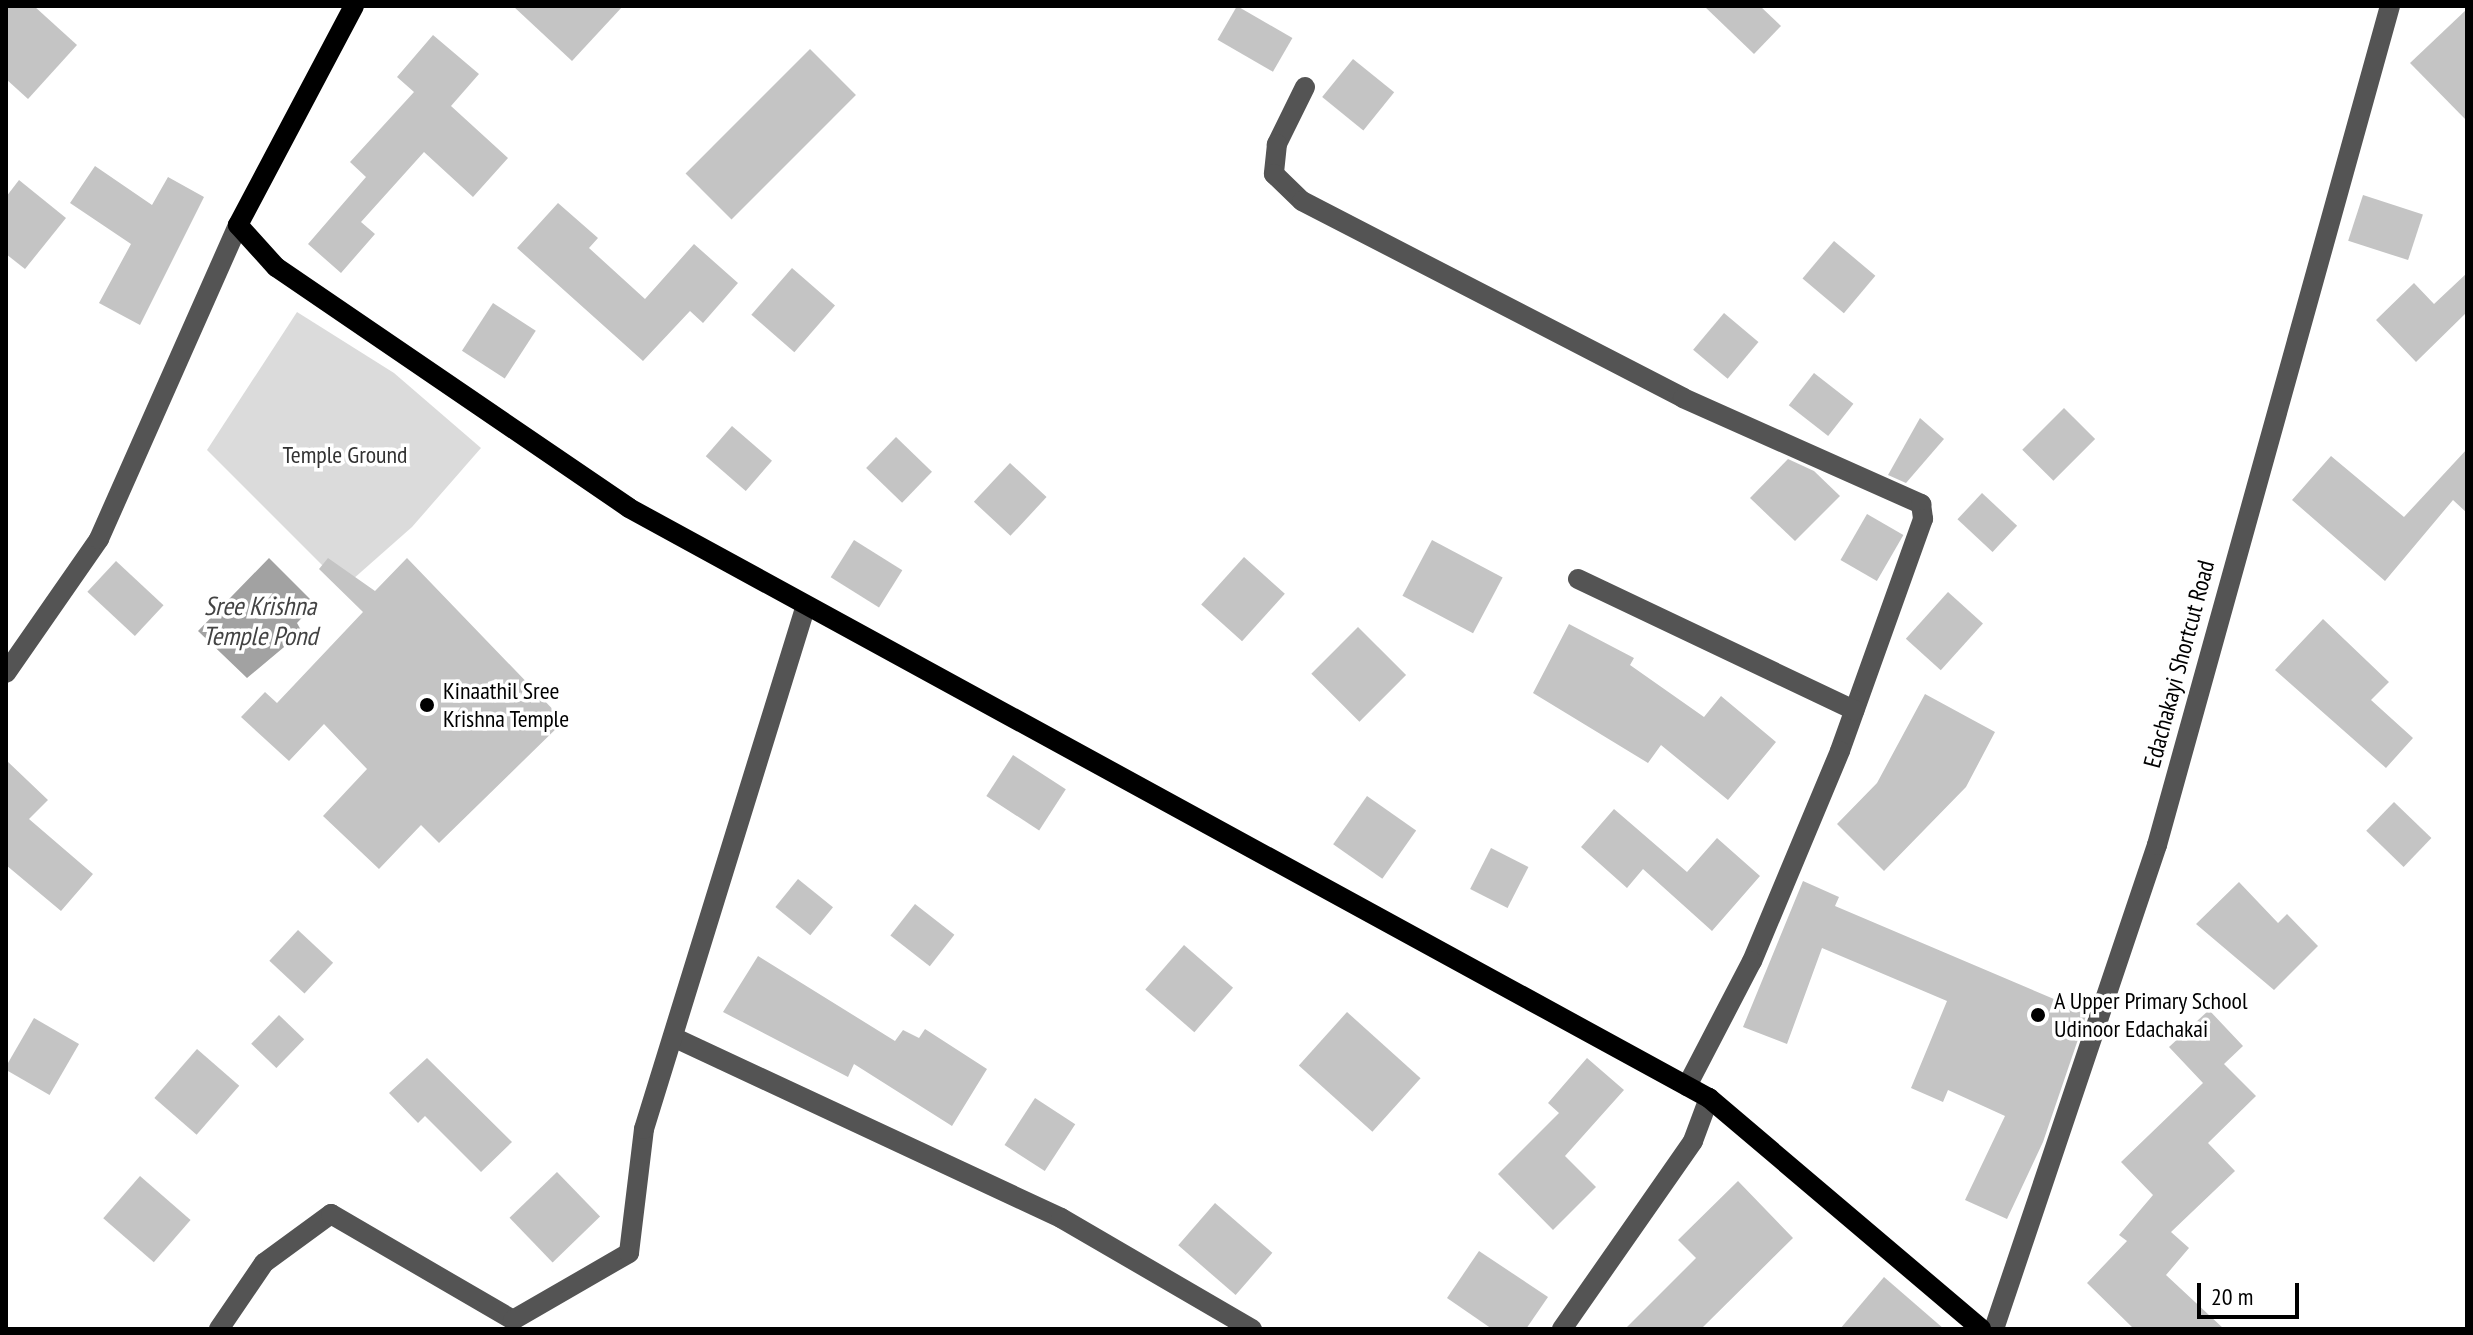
<!DOCTYPE html>
<style>
body{margin:0}
#map{position:relative;width:2473px;height:1335px;overflow:hidden;background:#fff;font-family:"PT Sans Narrow",sans-serif}
div>[style]{position:absolute}
[style*='--x']{left:calc(var(--x)*1px);top:calc(var(--y)*1px);width:calc(var(--w)*1px);rotate:calc(var(--a)*1deg)}
.green>*{inset:0;background:#dbdbdb}
.water>*{inset:0;background:#a2a2a2}
.building>*{inset:0;background:#c4c4c4;transform-origin:0 0}
.minor>*{height:20px;margin:-10px;padding:0 10px;transform-origin:10px;border-radius:10px;background:#545454}
.major>*{height:20px;margin:-10px;padding:0 10px;transform-origin:10px;border-radius:10px;background:#000}
.dots>*{width:22px;height:22px;translate:-50% -50%;box-sizing:border-box;border:4px solid #fff;border-radius:50%}
span{translate:-50% -50%;white-space:nowrap;text-align:center;line-height:1.15;-webkit-text-stroke:7px #fff;paint-order:stroke}
.park-label{font-size:24px;color:#323232}
.street-label{font-size:24px;color:#000}
.poi-label{font-size:24px;color:#000}
.left{translate:0 -50%;text-align:left}
.water-label{font-size:26px;color:#434343;font-style:italic}
.frame{position:absolute;inset:0;border:8px solid #000;pointer-events:none}
.scale{position:absolute;left:2197px;top:1283px;width:102px;height:36px;box-sizing:border-box;border:4px solid #000;border-top:0;padding-left:10px;font-size:24px;line-height:28px;white-space:nowrap;color:#000;-webkit-text-stroke:6px #fff;paint-order:stroke}
</style>
<div id="map">
<div class="green">
<i style="clip-path:polygon(297px 312px,394px 373px,481px 448px,412px 527px,344px 587px,207px 450px)"></i>
</div>
<div class="water">
<i style="clip-path:polygon(269px 558px,315px 604px,297px 623px,302px 632px,247px 678px,198px 631px)"></i>
</div>
<div class="building">
<i style="clip-path:polygon(6px 6px,34px 6px,77px 45px,28px 99px,6px 79px)"></i>
<i style="clip-path:polygon(513px 6px,623px 6px,572px 61px)"></i>
<i style="left:1237px;top:6px;width:64px;height:39px;rotate:30deg"></i>
<i style="clip-path:polygon(1704px 6px,1760px 6px,1781px 26px,1754px 54px)"></i>
<i style="clip-path:polygon(2467px 9px,2467px 121px,2410px 63px)"></i>
<i style="clip-path:polygon(433px 35px,479px 74px,451px 106px,508px 158px,473px 197px,424px 152px,361px 222px,375px 234px,341px 273px,308px 244px,366px 177px,350px 162px,414px 92px,397px 77px)"></i>
<i style="left:810px;top:49px;width:65px;height:176px;rotate:45deg"></i>
<i style="left:1353px;top:59px;width:53px;height:49px;rotate:39deg"></i>
<i style="clip-path:polygon(95px 166px,152px 205px,168px 177px,204px 197px,140px 325px,99px 303px,131px 244px,70px 203px)"></i>
<i style="clip-path:polygon(19px 180px,66px 218px,25px 269px,6px 254px,6px 197px)"></i>
<i style="left:2363px;top:195px;width:63px;height:48px;rotate:18deg"></i>
<i style="clip-path:polygon(558px 203px,598px 238px,589px 248px,645px 299px,694px 244px,738px 283px,703px 323px,690px 311px,643px 361px,517px 248px)"></i>
<i style="left:1834px;top:241px;width:54px;height:49px;rotate:40deg"></i>
<i style="left:792px;top:268px;width:57px;height:62px;rotate:41deg"></i>
<i style="clip-path:polygon(2467px 273px,2467px 312px,2416px 362px,2376px 320px,2414px 283px,2434px 304px)"></i>
<i style="left:493px;top:303px;width:51px;height:57px;rotate:33deg"></i>
<i style="left:1724px;top:313px;width:45px;height:48px;rotate:40deg"></i>
<i style="left:1814px;top:373px;width:50px;height:41px;rotate:38deg"></i>
<i style="left:2064px;top:408px;width:44px;height:59px;rotate:45deg"></i>
<i style="clip-path:polygon(1920px 418px,1944px 439px,1906px 483px,1888px 475px)"></i>
<i style="left:732px;top:426px;width:53px;height:40px;rotate:41deg"></i>
<i style="left:896px;top:437px;width:50px;height:43px;rotate:44deg"></i>
<i style="clip-path:polygon(2467px 449px,2467px 513px,2453px 500px,2385px 581px,2292px 500px,2331px 456px,2404px 517px)"></i>
<i style="clip-path:polygon(1788px 459px,1814px 471px,1840px 496px,1795px 541px,1750px 498px)"></i>
<i style="left:1010px;top:463px;width:50px;height:53px;rotate:43deg"></i>
<i style="left:1982px;top:493px;width:48px;height:36px;rotate:43deg"></i>
<i style="left:1867px;top:514px;width:42px;height:53px;rotate:30deg"></i>
<i style="left:854px;top:540px;width:57px;height:44px;rotate:32deg"></i>
<i style="left:1432px;top:540px;width:80px;height:63px;rotate:28deg"></i>
<i style="left:1244px;top:557px;width:55px;height:64px;rotate:42deg"></i>
<i style="clip-path:polygon(328px 558px,375px 591px,407px 558px,564px 721px,439px 843px,421px 825px,379px 869px,323px 816px,367px 769px,324px 724px,289px 761px,241px 717px,265px 692px,277px 703px,363px 612px,319px 569px)"></i>
<i style="left:116px;top:561px;width:65px;height:42px;rotate:43deg"></i>
<i style="left:1948px;top:592px;width:47px;height:63px;rotate:42deg"></i>
<i style="clip-path:polygon(2323px 619px,2389px 682px,2371px 700px,2413px 738px,2386px 768px,2275px 670px)"></i>
<i style="clip-path:polygon(1569px 624px,1634px 658px,1630px 665px,1704px 717px,1721px 696px,1776px 742px,1728px 800px,1661px 745px,1648px 763px,1533px 693px)"></i>
<i style="left:1358px;top:627px;width:68px;height:66px;rotate:45deg"></i>
<i style="clip-path:polygon(1925px 694px,1995px 732px,1966px 787px,1884px 871px,1837px 824px,1877px 783px)"></i>
<i style="left:1013px;top:755px;width:63px;height:49px;rotate:33deg"></i>
<i style="clip-path:polygon(6px 760px,48px 800px,29px 819px,93px 874px,61px 911px,6px 865px)"></i>
<i style="left:1367px;top:796px;width:60px;height:59px;rotate:35deg"></i>
<i style="left:2394px;top:802px;width:52px;height:40px;rotate:44deg"></i>
<i style="clip-path:polygon(1614px 809px,1687px 872px,1717px 838px,1760px 876px,1712px 931px,1643px 869px,1627px 888px,1581px 847px)"></i>
<i style="left:1491px;top:848px;width:42px;height:46px;rotate:27deg"></i>
<i style="left:798px;top:879px;width:45px;height:36px;rotate:39deg"></i>
<i style="clip-path:polygon(1803px 881px,1839px 897px,1835px 906px,2087px 1013px,2043px 1142px,2007px 1219px,1965px 1200px,2005px 1116px,1948px 1090px,1943px 1102px,1911px 1088px,1947px 1001px,1822px 948px,1787px 1044px,1743px 1027px)"></i>
<i style="clip-path:polygon(2239px 882px,2278px 923px,2287px 914px,2318px 946px,2274px 990px,2196px 924px)"></i>
<i style="left:915px;top:904px;width:50px;height:40px;rotate:38deg"></i>
<i style="left:298px;top:930px;width:48px;height:42px;rotate:43deg"></i>
<i style="left:1184px;top:945px;width:65px;height:59px;rotate:41deg"></i>
<i style="clip-path:polygon(758px 956px,895px 1041px,903px 1030px,919px 1038px,925px 1029px,987px 1069px,952px 1126px,854px 1064px,848px 1077px,723px 1012px)"></i>
<i style="clip-path:polygon(2209px 1010px,2243px 1046px,2224px 1064px,2256px 1096px,2208px 1143px,2235px 1171px,2171px 1232px,2189px 1248px,2166px 1275px,2224px 1329px,2134px 1329px,2087px 1283px,2127px 1241px,2119px 1235px,2153px 1195px,2121px 1162px,2203px 1083px,2169px 1047px)"></i>
<i style="left:1347px;top:1012px;width:99px;height:72px;rotate:42deg"></i>
<i style="left:279px;top:1015px;width:35px;height:40px;rotate:44deg"></i>
<i style="left:34px;top:1018px;width:52px;height:59px;rotate:30deg"></i>
<i style="left:197px;top:1049px;width:56px;height:65px;rotate:41deg"></i>
<i style="clip-path:polygon(427px 1058px,512px 1142px,481px 1172px,425px 1116px,418px 1123px,389px 1093px)"></i>
<i style="clip-path:polygon(1587px 1058px,1624px 1090px,1565px 1156px,1596px 1187px,1553px 1230px,1498px 1174px,1559px 1113px,1548px 1103px)"></i>
<i style="left:1035px;top:1098px;width:48px;height:56px;rotate:33deg"></i>
<i style="left:557px;top:1172px;width:62px;height:66px;rotate:46deg"></i>
<i style="left:140px;top:1176px;width:67px;height:56px;rotate:41deg"></i>
<i style="clip-path:polygon(1738px 1181px,1793px 1238px,1701px 1329px,1625px 1329px,1696px 1258px,1678px 1240px)"></i>
<i style="left:1215px;top:1203px;width:76px;height:56px;rotate:41deg"></i>
<i style="clip-path:polygon(1479px 1251px,1548px 1297px,1526px 1329px,1492px 1329px,1447px 1298px)"></i>
<i style="clip-path:polygon(1884px 1277px,1944px 1329px,1840px 1329px)"></i>
</div>
<div class="minor">
<i style="--x:1305;--y:87;--w:64;--a:116.2"></i>
<i style="--x:1277;--y:144;--w:30;--a:96"></i>
<i style="--x:1274;--y:174;--w:39;--a:44"></i>
<i style="--x:1302;--y:201;--w:429;--a:27.3"></i>
<i style="--x:1683;--y:398;--w:261;--a:24"></i>
<i style="--x:1921;--y:504;--w:15;--a:82"></i>
<i style="--x:1923;--y:519;--w:246;--a:109.7"></i>
<i style="--x:1840;--y:751;--w:228;--a:112.7"></i>
<i style="--x:1752;--y:961;--w:141;--a:117.5"></i>
<i style="--x:1578;--y:579;--w:306;--a:25.4"></i>
<i style="--x:6;--y:673;--w:163;--a:-55.2"></i>
<i style="--x:99;--y:539;--w:343;--a:-66.1"></i>
<i style="--x:673;--y:1037;--w:428;--a:25"></i>
<i style="--x:1061;--y:1218;--w:221;--a:30.2"></i>
<i style="--x:219;--y:1329;--w:80;--a:-55.7"></i>
<i style="--x:264;--y:1263;--w:83;--a:-36.2"></i>
<i style="--x:331;--y:1214;--w:211;--a:30.2"></i>
<i style="--x:513;--y:1320;--w:134;--a:-30"></i>
<i style="--x:629;--y:1253;--w:125;--a:-83.1"></i>
<i style="--x:644;--y:1129;--w:548;--a:-72.82"></i>
<i style="--x:1562;--y:1329;--w:229;--a:-55.1"></i>
<i style="--x:1693;--y:1141;--w:46;--a:-69.6"></i>
<i style="--x:1994;--y:1329;--w:511;--a:-71.39"></i>
<i style="--x:2157;--y:845;--w:871;--a:-74.48"></i>
</div>
<div class="major">
<i style="--x:354;--y:6;--w:248;--a:117.9"></i>
<i style="--x:238;--y:225;--w:57;--a:47.9"></i>
<i style="--x:276;--y:267;--w:427;--a:34.3"></i>
<i style="--x:629;--y:508;--w:1231;--a:28.65"></i>
<i style="--x:1709;--y:1098;--w:357;--a:40.3"></i>
</div>
<div class="dots">
<i style="left:427px;top:705px;background:#000"></i>
<i style="left:2038px;top:1015px;background:#000"></i>
</div>
<div class="park-label">
<span style="left:345px;top:455px">Temple Ground</span>
</div>
<div class="street-label">
<span style="left:2179px;top:664px;rotate:-75deg">Edachakayi Shortcut Road</span>
</div>
<div class="poi-label">
<span class="left" style="left:443px;top:705px">Kinaathil Sree<br>Krishna Temple</span>
<span class="left" style="left:2054px;top:1015px">A Upper Primary School<br>Udinoor Edachakai</span>
</div>
<div class="water-label">
<span style="left:260px;top:621px">Sree Krishna<br>Temple Pond</span>
</div>
<div class="frame"></div>
<div class="scale">20 m</div>
</div>
